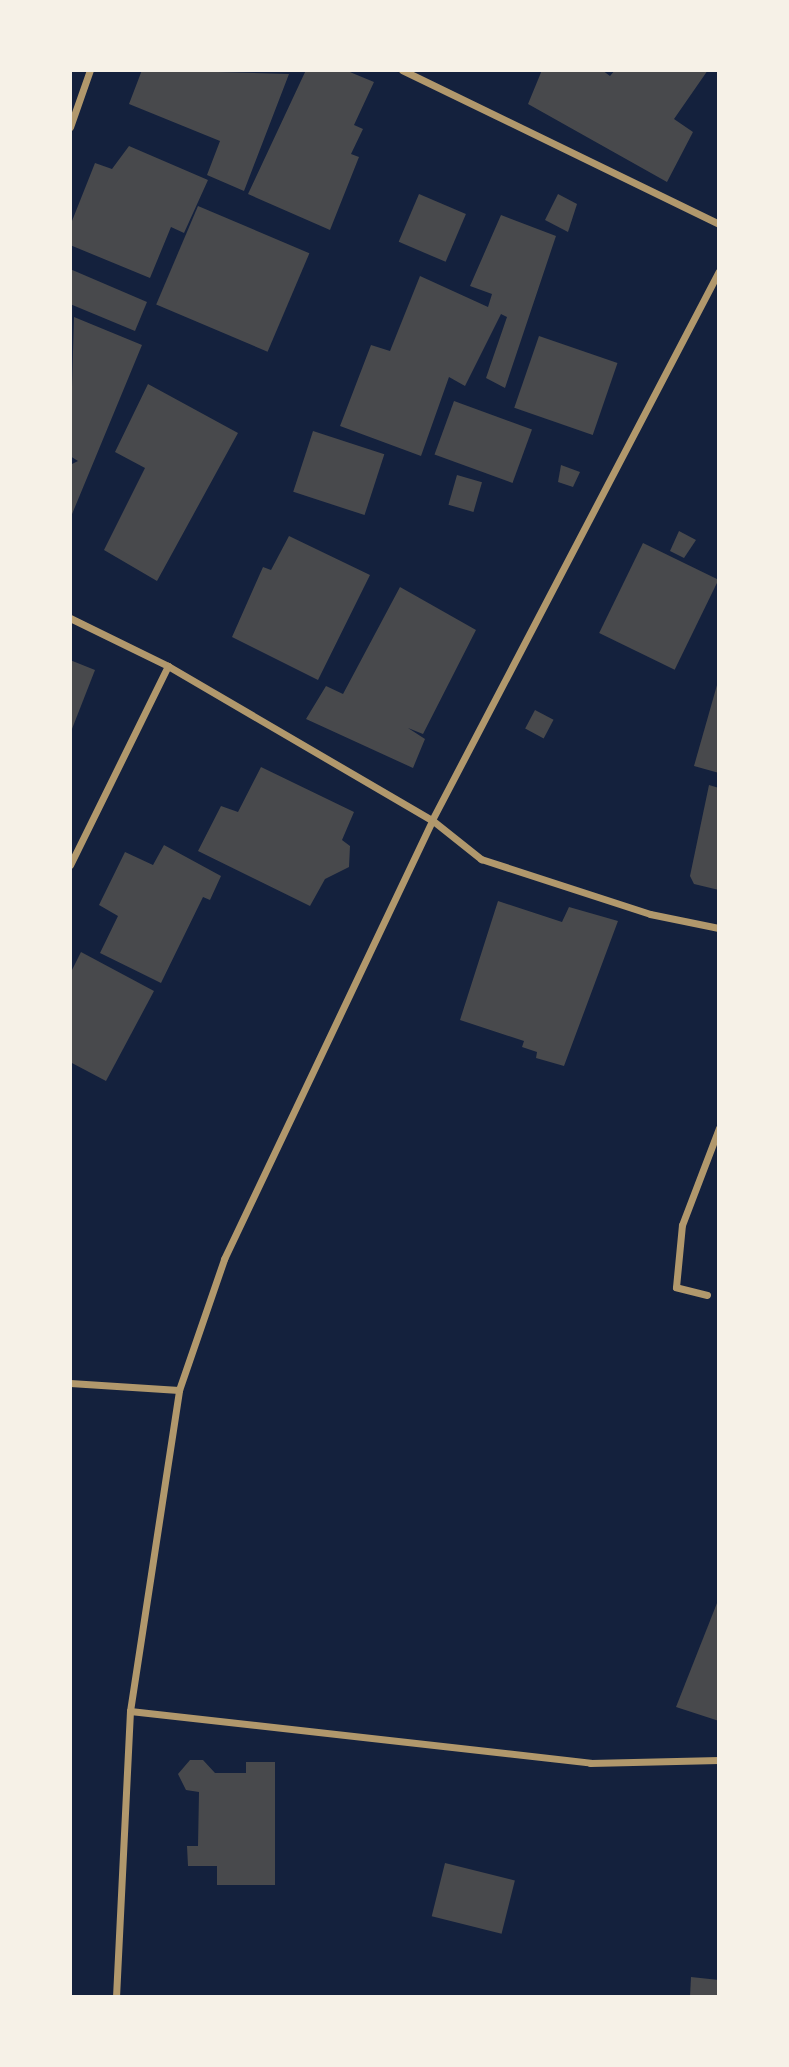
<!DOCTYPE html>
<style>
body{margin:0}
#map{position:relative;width:789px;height:2067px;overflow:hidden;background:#14213d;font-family:"Work Sans",sans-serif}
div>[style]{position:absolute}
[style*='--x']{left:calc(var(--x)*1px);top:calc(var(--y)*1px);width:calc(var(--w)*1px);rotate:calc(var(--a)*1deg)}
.building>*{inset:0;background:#48494c;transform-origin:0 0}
.minor>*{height:7px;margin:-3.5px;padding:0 3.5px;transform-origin:3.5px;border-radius:3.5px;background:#b1986c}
span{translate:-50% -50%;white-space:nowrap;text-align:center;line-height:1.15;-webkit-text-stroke:6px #f6f1e7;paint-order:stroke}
.frame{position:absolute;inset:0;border:72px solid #f6f1e7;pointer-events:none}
</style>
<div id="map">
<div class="building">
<i style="clip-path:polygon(142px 70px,289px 74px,244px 191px,207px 175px,220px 141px,129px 104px)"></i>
<i style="clip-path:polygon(306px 70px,345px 70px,374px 82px,354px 125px,363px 129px,351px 154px,359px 157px,330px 230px,248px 194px)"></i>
<i style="clip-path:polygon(542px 70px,602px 70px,610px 76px,615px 70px,708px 70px,674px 119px,693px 132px,667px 182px,528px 104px)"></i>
<i style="clip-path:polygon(129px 146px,208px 180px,184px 233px,171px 227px,150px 278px,70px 245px,70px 226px,95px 163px,112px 169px)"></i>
<i style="left:419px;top:194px;width:51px;height:52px;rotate:23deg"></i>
<i style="clip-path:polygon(558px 194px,577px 204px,568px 232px,545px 220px)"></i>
<i style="left:198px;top:206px;width:121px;height:107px;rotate:23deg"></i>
<i style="clip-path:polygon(501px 215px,556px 236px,505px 388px,486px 378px,507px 317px,501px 314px,465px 386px,449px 377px,421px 456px,340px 426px,371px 345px,390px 351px,420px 276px,488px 307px,492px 294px,470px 286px)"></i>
<i style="clip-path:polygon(70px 269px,147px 302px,135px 331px,70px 304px)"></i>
<i style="clip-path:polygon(74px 317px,142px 345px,70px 519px,70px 465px,78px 461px,70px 456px)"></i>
<i style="left:539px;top:336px;width:83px;height:76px;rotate:19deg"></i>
<i style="clip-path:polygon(148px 384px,238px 433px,157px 581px,104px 550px,145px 468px,115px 452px)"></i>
<i style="left:454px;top:401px;width:83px;height:57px;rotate:20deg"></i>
<i style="left:313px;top:431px;width:75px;height:64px;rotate:18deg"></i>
<i style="clip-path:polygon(561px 465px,580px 472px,573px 487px,558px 482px)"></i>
<i style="left:457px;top:475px;width:26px;height:31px;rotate:16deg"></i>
<i style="clip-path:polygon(679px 531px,696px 540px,684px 558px,670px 551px)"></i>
<i style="clip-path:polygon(289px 536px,370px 575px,318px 680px,232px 637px,263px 567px,271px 570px)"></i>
<i style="left:643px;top:543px;width:84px;height:100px;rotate:26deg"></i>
<i style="clip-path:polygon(400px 587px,476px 630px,423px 734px,408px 728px,425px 739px,413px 768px,306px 719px,326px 686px,343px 694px)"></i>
<i style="clip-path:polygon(70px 660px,95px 670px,70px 734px)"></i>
<i style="clip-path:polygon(719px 678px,719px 773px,694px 766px)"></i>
<i style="left:535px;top:710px;width:21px;height:21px;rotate:28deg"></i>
<i style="clip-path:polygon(261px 767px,354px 812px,342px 840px,350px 846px,349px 867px,325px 879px,310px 906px,198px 851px,221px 806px,238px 812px)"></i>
<i style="clip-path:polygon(709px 785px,719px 788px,719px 890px,694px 884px,690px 876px)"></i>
<i style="clip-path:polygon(164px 845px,221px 876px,210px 900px,203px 897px,161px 983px,100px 953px,118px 916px,99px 905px,125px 852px,153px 865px)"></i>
<i style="clip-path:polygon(498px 901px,562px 922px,569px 907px,618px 921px,564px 1066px,536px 1058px,537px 1052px,522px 1047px,524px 1041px,460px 1020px)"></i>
<i style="clip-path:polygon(81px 952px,154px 991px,106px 1081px,70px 1062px,70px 974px)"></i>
<i style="clip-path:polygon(719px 1598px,719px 1721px,676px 1707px)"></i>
<i style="clip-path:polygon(190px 1760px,203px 1760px,215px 1773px,246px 1773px,246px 1762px,275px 1762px,275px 1885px,217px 1885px,217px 1866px,188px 1866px,187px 1846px,198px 1846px,199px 1792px,186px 1790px,178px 1774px)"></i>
<i style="left:445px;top:1863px;width:72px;height:55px;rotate:14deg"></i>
<i style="clip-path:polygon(691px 1977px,719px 1980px,719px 1997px,690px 1997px)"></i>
</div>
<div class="minor">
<i style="--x:402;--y:70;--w:352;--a:25.9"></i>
<i style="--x:70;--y:127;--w:60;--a:-70.7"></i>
<i style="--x:70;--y:618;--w:109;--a:26.1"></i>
<i style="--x:168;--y:666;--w:306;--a:30.3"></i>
<i style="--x:432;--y:820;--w:63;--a:38.5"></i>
<i style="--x:481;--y:859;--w:178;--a:18"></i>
<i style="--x:650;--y:914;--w:70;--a:11.5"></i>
<i style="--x:70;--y:865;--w:222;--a:-63.8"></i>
<i style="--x:707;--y:1295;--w:32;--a:-166"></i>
<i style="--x:676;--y:1287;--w:62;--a:-84.5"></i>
<i style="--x:682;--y:1225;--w:104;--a:-69.1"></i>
<i style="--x:70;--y:1383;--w:109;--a:3.7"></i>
<i style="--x:130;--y:1711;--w:463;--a:6.4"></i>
<i style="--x:590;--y:1763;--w:129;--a:-1.3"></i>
<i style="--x:116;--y:1997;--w:286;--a:-87.2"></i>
<i style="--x:130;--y:1711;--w:325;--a:-81.3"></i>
<i style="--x:179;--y:1390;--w:139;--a:-71"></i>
<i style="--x:224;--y:1259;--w:486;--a:-64.6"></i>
<i style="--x:432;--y:820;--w:619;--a:-62.4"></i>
</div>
<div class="frame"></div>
</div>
